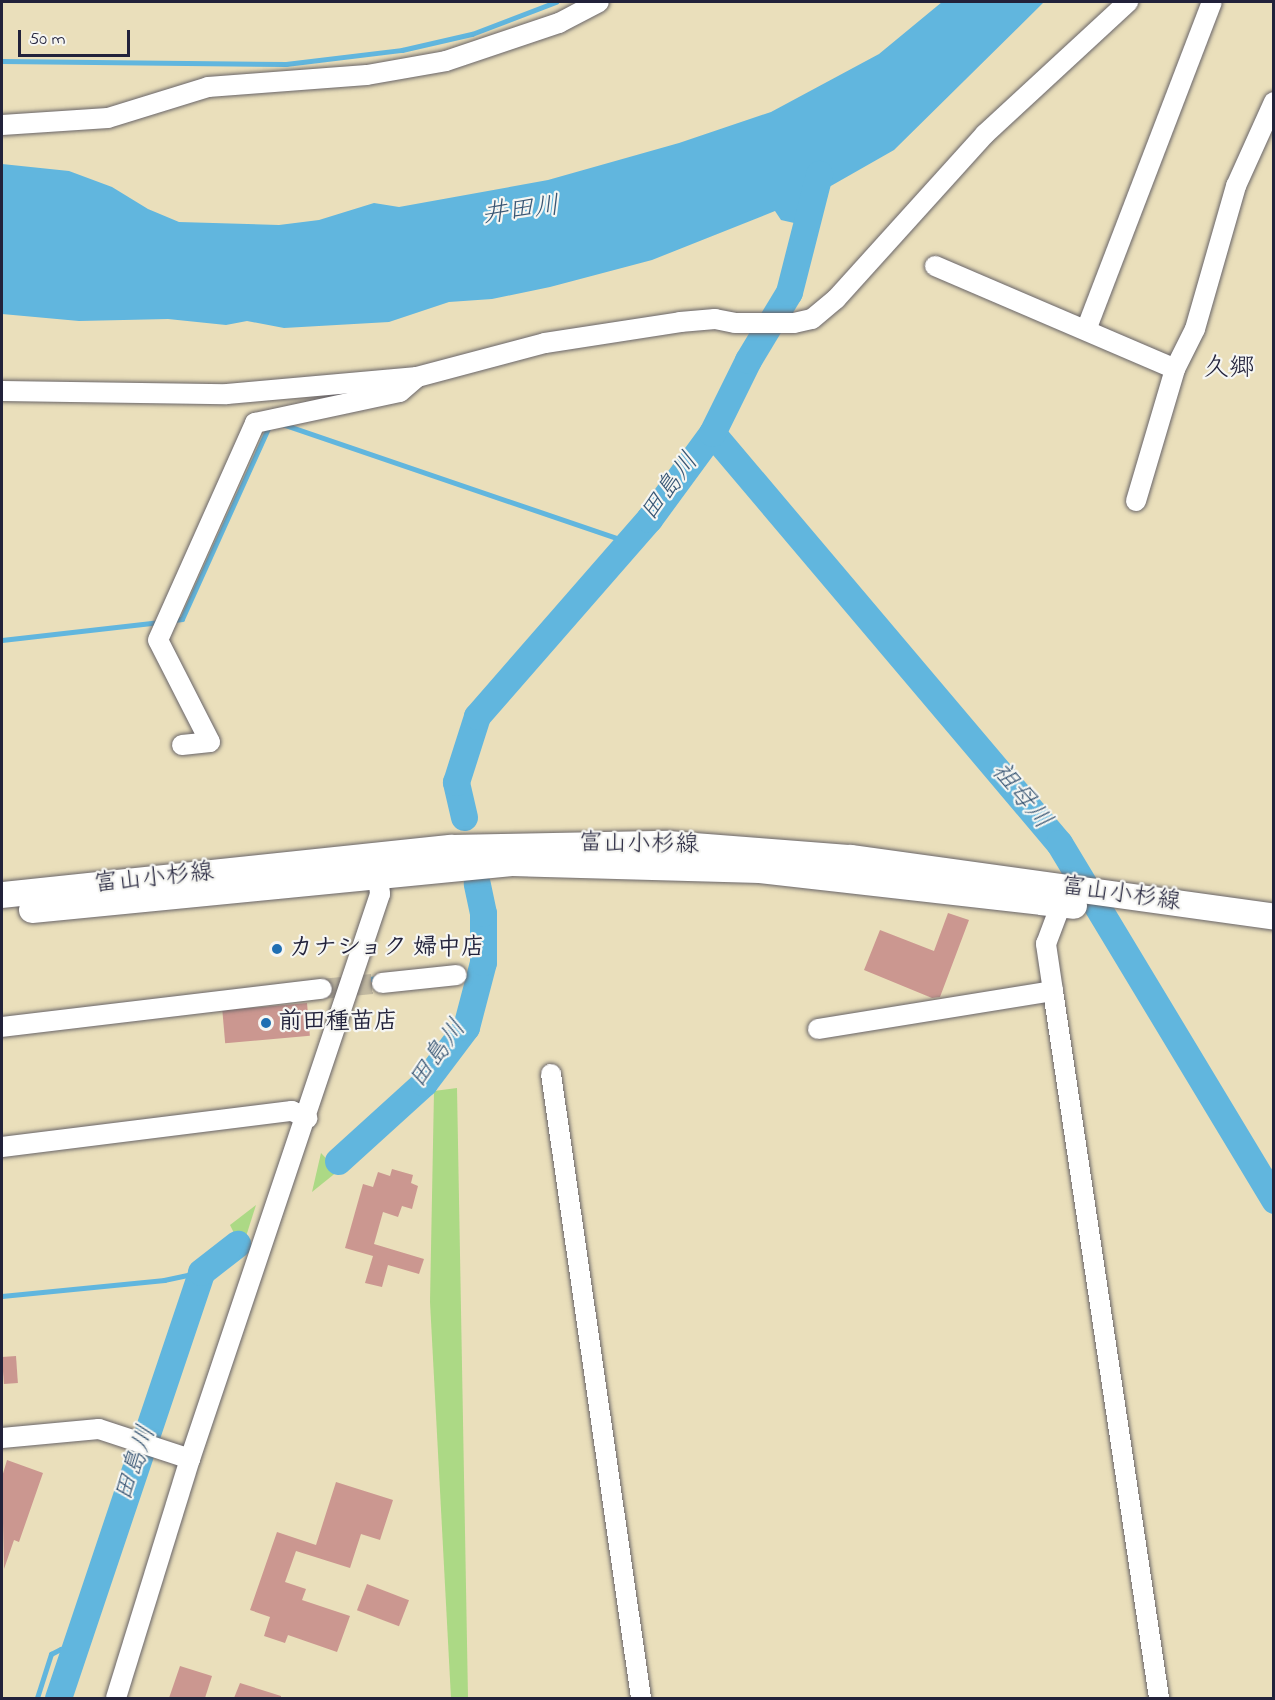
<!DOCTYPE html>
<meta charset="utf-8">
<style>
body{margin:0}
#map{position:relative;width:1275px;height:1700px;overflow:hidden;background:#eadfbb;font-family:"Indie Flower","Klee One",sans-serif}
div>[style]{position:absolute}
[style*='--x']{left:calc(var(--x)*1px);top:calc(var(--y)*1px);width:calc(var(--w)*1px);rotate:calc(var(--a)*1deg)}
.green>*{inset:0;background:#acd985}
.water>*{inset:0;background:#61b6de}
.stream>*{height:4.5px;margin:-2.25px;padding:0 2.25px;transform-origin:2.25px;border-radius:2.25px;background:#61b6de}
.river>*{height:27px;margin:-13.5px;padding:0 13.5px;transform-origin:13.5px;border-radius:13.5px;background:#61b6de}
.building>*{inset:0;background:#cb9790;transform-origin:0 0}
.minor-tunnel>*{height:20px;margin-top:-10px;transform-origin:0;background:repeating-linear-gradient(90deg,#c2b9a1 0 20px,transparent 0 30px)}
.roads{filter:drop-shadow(0 0 2px #686468) drop-shadow(0 0 2px #686468)}
.minor>*{height:20px;margin:-10px;padding:0 10px;transform-origin:10px;border-radius:10px;background:#fff}
.major>*{height:26px;margin:-13px;padding:0 13px;transform-origin:13px;border-radius:13px;background:#fff}
.dots>*{width:16px;height:16px;translate:-50% -50%;box-sizing:border-box;border:3px solid #f6f6f2;border-radius:50%}
span{translate:-50% -50%;white-space:nowrap;text-align:center;line-height:1.15;-webkit-text-stroke:4.5px #f6f6f2;paint-order:stroke}
.street-label{font-size:24px;color:#22223b}
.poi-label{font-size:24px;color:#22223b;font-weight:700}
.left{translate:0 -50%;text-align:left}
.water-label{font-size:26px;color:#385674;font-style:italic}
.neighbourhood-label{font-size:26px;color:#22223b}
.frame{position:absolute;inset:0;border:3px solid #22223b;pointer-events:none}
.scale{position:absolute;left:18px;top:30px;width:112px;height:27px;box-sizing:border-box;border:3px solid #22223b;border-top:0;padding-left:8px;font-size:18px;line-height:21px;white-space:nowrap;color:#22223b;-webkit-text-stroke:4px #f6f6f2;paint-order:stroke}
</style>
<div id="map">
<div class="green">
<i style="clip-path:polygon(457px 1088px,468px 1698px,451px 1698px,430px 1302px,434px 1091px)"></i>
<i style="clip-path:polygon(321px 1153px,338px 1171px,312px 1192px)"></i>
<i style="clip-path:polygon(256px 1205px,242px 1249px,230px 1225px)"></i>
</div>
<div class="water">
<i style="clip-path:polygon(942px 2px,1044px 2px,894px 150px,822px 191px,803px 225px,781px 220px,775px 211px,652px 260px,550px 287px,492px 299px,449px 302px,389px 322px,284px 328px,247px 321px,226px 325px,168px 319px,79px 321px,2px 314px,2px 164px,69px 171px,112px 187px,148px 209px,179px 222px,279px 225px,319px 220px,374px 203px,399px 207px,548px 180px,679px 143px,771px 112px,879px 54px)"></i>
</div>
<div class="stream">
<i style="--x:2;--y:61;--w:284;--a:0.6"></i>
<i style="--x:286;--y:64;--w:117;--a:-6.9"></i>
<i style="--x:402;--y:50;--w:72;--a:-12.9"></i>
<i style="--x:472;--y:34;--w:90;--a:-20.9"></i>
<i style="--x:285;--y:425;--w:362;--a:18.8"></i>
<i style="--x:174;--y:620;--w:8;--a:-7"></i>
<i style="--x:182;--y:619;--w:212;--a:-65.7"></i>
<i style="--x:2;--y:640;--w:159;--a:-6.5"></i>
<i style="--x:356;--y:981;--w:21;--a:-8"></i>
<i style="--x:326;--y:984;--w:18;--a:-6"></i>
<i style="--x:2;--y:1296;--w:163;--a:-5.6"></i>
<i style="--x:164;--y:1280;--w:38;--a:-12"></i>
<i style="--x:37;--y:1698;--w:46;--a:-72.3"></i>
<i style="--x:51;--y:1654;--w:11;--a:-27"></i>
<i style="--x:61;--y:1649;--w:12;--a:14"></i>
</div>
<div class="river">
<i style="--x:712;--y:433;--w:537;--a:49.76"></i>
<i style="--x:1059;--y:843;--w:417;--a:58.9"></i>
<i style="--x:464;--y:817;--w:36;--a:-103"></i>
<i style="--x:456;--y:782;--w:69;--a:-72.3"></i>
<i style="--x:477;--y:716;--w:262;--a:-48.9"></i>
<i style="--x:649;--y:519;--w:107;--a:-53.8"></i>
<i style="--x:712;--y:433;--w:81;--a:-63.7"></i>
<i style="--x:748;--y:360;--w:79;--a:-58.9"></i>
<i style="--x:789;--y:292;--w:122;--a:-75.7"></i>
<i style="--x:338;--y:1161;--w:116;--a:-42.2"></i>
<i style="--x:424;--y:1083;--w:70;--a:-53.1"></i>
<i style="--x:466;--y:1027;--w:67;--a:-75.3"></i>
<i style="--x:483;--y:962;--w:49;--a:-90"></i>
<i style="--x:483;--y:913;--w:30;--a:-102"></i>
<i style="--x:58;--y:1698;--w:449;--a:-71.4"></i>
<i style="--x:201;--y:1272;--w:46;--a:-37.9"></i>
</div>
<div class="building">
<i style="clip-path:polygon(948px 913px,969px 920px,940px 997px,932px 998px,864px 970px,880px 930px,934px 951px)"></i>
<i style="left:307px;top:1003px;width:33px;height:85px;rotate:85deg"></i>
<i style="clip-path:polygon(392px 1169px,413px 1175px,411px 1183px,418px 1186px,412px 1209px,402px 1206px,398px 1217px,383px 1212px,374px 1244px,424px 1259px,419px 1274px,388px 1265px,382px 1287px,365px 1283px,373px 1256px,345px 1248px,363px 1184px,373px 1187px,378px 1172px,390px 1176px)"></i>
<i style="left:16px;top:1356px;width:27px;height:14px;rotate:86deg"></i>
<i style="clip-path:polygon(7px 1460px,43px 1473px,19px 1542px,14px 1540px,4px 1569px,2px 1477px)"></i>
<i style="clip-path:polygon(336px 1482px,393px 1500px,380px 1540px,361px 1534px,350px 1568px,296px 1551px,285px 1582px,306px 1589px,302px 1600px,350px 1616px,337px 1652px,288px 1635px,285px 1643px,264px 1636px,270px 1617px,250px 1610px,277px 1532px,316px 1545px)"></i>
<i style="left:367px;top:1584px;width:45px;height:28px;rotate:21deg"></i>
<i style="clip-path:polygon(180px 1666px,212px 1676px,205px 1698px,169px 1698px)"></i>
<i style="clip-path:polygon(240px 1683px,281px 1696px,281px 1698px,234px 1698px)"></i>
</div>
<div class="minor-tunnel">
<i style="--x:322;--y:989;--w:60;--a:-5.7"></i>
</div>
<div class="roads">
<div class="minor">
<i style="--x:2;--y:125;--w:106;--a:-3.8"></i>
<i style="--x:108;--y:118;--w:105;--a:-17.2"></i>
<i style="--x:208;--y:87;--w:159;--a:-4.3"></i>
<i style="--x:367;--y:75;--w:80;--a:-10"></i>
<i style="--x:446;--y:61;--w:119;--a:-18.6"></i>
<i style="--x:559;--y:23;--w:45;--a:-27.7"></i>
<i style="--x:935;--y:266;--w:261;--a:23.2"></i>
<i style="--x:1086;--y:330;--w:351;--a:-69"></i>
<i style="--x:2;--y:391;--w:225;--a:0.8"></i>
<i style="--x:227;--y:394;--w:191;--a:-5.1"></i>
<i style="--x:417;--y:377;--w:132;--a:-14.9"></i>
<i style="--x:545;--y:343;--w:137;--a:-8.8"></i>
<i style="--x:680;--y:322;--w:35;--a:-5"></i>
<i style="--x:715;--y:319;--w:20;--a:11"></i>
<i style="--x:735;--y:323;--w:59;--a:0"></i>
<i style="--x:794;--y:323;--w:18;--a:-13"></i>
<i style="--x:812;--y:319;--w:31;--a:-40"></i>
<i style="--x:836;--y:299;--w:222;--a:-47.9"></i>
<i style="--x:985;--y:134;--w:195;--a:-42.7"></i>
<i style="--x:1136;--y:501;--w:138;--a:-73.5"></i>
<i style="--x:1175;--y:369;--w:45;--a:-63.4"></i>
<i style="--x:1195;--y:329;--w:149;--a:-74"></i>
<i style="--x:1236;--y:186;--w:92;--a:-65.7"></i>
<i style="--x:182;--y:745;--w:28;--a:-6"></i>
<i style="--x:210;--y:742;--w:114;--a:-117"></i>
<i style="--x:158;--y:640;--w:238;--a:-65.9"></i>
<i style="--x:255;--y:423;--w:148;--a:-12.1"></i>
<i style="--x:400;--y:392;--w:23;--a:-41"></i>
<i style="--x:382;--y:983;--w:75;--a:-6.1"></i>
<i style="--x:1053;--y:991;--w:715;--a:81.47"></i>
<i style="--x:2;--y:1027;--w:322;--a:-6.8"></i>
<i style="--x:818;--y:1029;--w:238;--a:-9.2"></i>
<i style="--x:1053;--y:991;--w:48;--a:-98.5"></i>
<i style="--x:1046;--y:944;--w:43;--a:-69.4"></i>
<i style="--x:551;--y:1074;--w:630;--a:81.79"></i>
<i style="--x:2;--y:1147;--w:292;--a:-7.1"></i>
<i style="--x:292;--y:1111;--w:17;--a:25"></i>
<i style="--x:2;--y:1438;--w:97;--a:-5.3"></i>
<i style="--x:99;--y:1429;--w:96;--a:18.2"></i>
<i style="--x:116;--y:1698;--w:250;--a:-72.8"></i>
<i style="--x:190;--y:1459;--w:596;--a:-71.41"></i>
<i style="--x:380;--y:894;--w:30;--a:-96"></i>
</div>
<div class="major">
<i style="--x:2;--y:895;--w:451;--a:-6"></i>
<i style="--x:451;--y:848;--w:217;--a:-1.1"></i>
<i style="--x:668;--y:844;--w:184;--a:4.4"></i>
<i style="--x:851;--y:858;--w:427;--a:7.9"></i>
<i style="--x:32;--y:910;--w:482;--a:-5.6"></i>
<i style="--x:512;--y:863;--w:248;--a:1.6"></i>
<i style="--x:760;--y:870;--w:316;--a:6.5"></i>
</div>
</div>
<div class="dots">
<i style="left:277px;top:949px;background:#1f6fb2"></i>
<i style="left:266px;top:1023px;background:#1f6fb2"></i>
</div>
<div class="street-label">
<span style="left:639px;top:845px;rotate:1deg">富山小杉線</span>
<span style="left:154px;top:879px;rotate:-6deg">富山小杉線</span>
<span style="left:1121px;top:895px;rotate:8deg">富山小杉線</span>
</div>
<div class="poi-label">
<span class="left" style="left:289px;top:949px">カナショク 婦中店</span>
<span class="left" style="left:278px;top:1023px">前田種苗店</span>
</div>
<div class="water-label">
<span style="left:521px;top:212px;rotate:-7deg">井田川</span>
<span style="left:671px;top:488px;rotate:-53deg">田島川</span>
<span style="left:1020px;top:797px;rotate:50deg">祖母川</span>
<span style="left:439px;top:1055px;rotate:-54deg">田島川</span>
<span style="left:137px;top:1464px;rotate:-71deg">田島川</span>
</div>
<div class="neighbourhood-label">
<span style="left:1229px;top:370px">久郷</span>
</div>
<div class="frame"></div>
<div class="scale">50 m</div>
</div>
